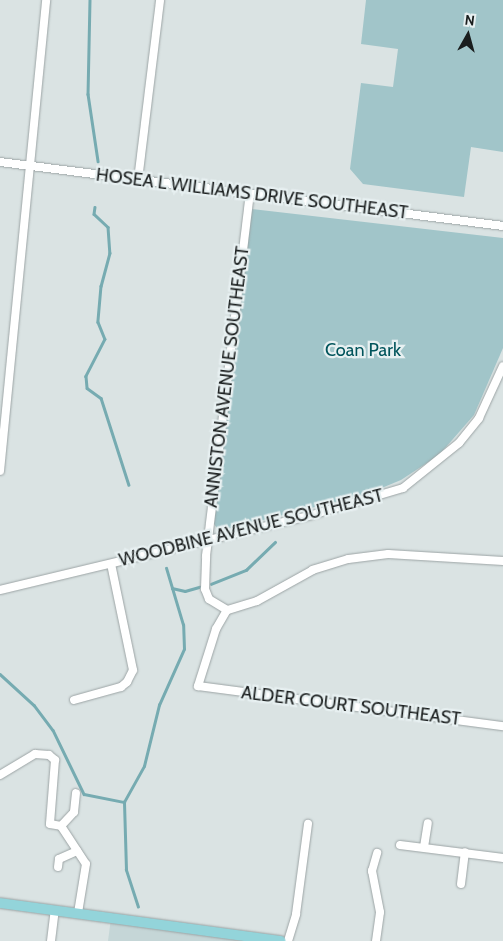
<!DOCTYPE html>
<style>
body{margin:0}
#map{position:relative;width:503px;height:941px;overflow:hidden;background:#dae3e3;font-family:Cabin,sans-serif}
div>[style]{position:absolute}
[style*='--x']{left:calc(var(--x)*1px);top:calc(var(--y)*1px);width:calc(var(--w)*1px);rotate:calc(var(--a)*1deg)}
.built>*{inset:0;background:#c5d6d7}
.green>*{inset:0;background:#a1c5c9}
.stream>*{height:2.5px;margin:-1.25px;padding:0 1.25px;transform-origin:1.25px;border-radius:1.25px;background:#76abb1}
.roads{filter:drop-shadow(0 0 1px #9ca4a5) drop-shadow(0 0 1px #9ca4a5)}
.minor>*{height:8px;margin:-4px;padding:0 4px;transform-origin:4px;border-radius:4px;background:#fff}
.major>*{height:10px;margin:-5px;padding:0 5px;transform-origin:5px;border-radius:5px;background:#93d4da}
span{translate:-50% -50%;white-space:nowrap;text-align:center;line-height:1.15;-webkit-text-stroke:4.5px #e7f0f1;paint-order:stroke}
.street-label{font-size:18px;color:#1a1e1e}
.park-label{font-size:18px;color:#01545b}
.north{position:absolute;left:443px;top:10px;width:50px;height:50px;-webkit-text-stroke:4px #e7f0f1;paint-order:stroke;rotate:7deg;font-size:14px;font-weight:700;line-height:20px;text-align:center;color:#1a1e1e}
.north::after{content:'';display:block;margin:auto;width:18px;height:22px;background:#1a1e1e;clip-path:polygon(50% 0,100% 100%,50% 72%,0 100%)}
</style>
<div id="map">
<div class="built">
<i style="clip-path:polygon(111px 918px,279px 941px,108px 941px)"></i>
</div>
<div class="green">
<i style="clip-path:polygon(366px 0,503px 0,503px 152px,471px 147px,464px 197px,363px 184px,350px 169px,361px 83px,393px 87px,398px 49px,361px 44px)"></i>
<i style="clip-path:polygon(251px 209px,503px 238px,503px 348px,474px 415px,439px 455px,401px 480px,367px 494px,219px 531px,214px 524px)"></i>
</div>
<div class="stream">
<i style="--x:90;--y:0;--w:94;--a:91.2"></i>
<i style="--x:88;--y:94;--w:68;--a:81.5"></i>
<i style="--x:95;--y:207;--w:7;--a:98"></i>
<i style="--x:94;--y:214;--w:19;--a:43"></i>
<i style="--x:108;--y:227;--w:26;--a:86"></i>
<i style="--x:110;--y:253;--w:34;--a:105"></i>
<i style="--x:101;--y:286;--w:36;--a:95"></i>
<i style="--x:98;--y:322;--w:18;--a:68"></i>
<i style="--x:105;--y:339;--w:42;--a:117.2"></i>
<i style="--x:86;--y:376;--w:12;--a:85"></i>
<i style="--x:87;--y:388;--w:17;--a:36"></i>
<i style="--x:101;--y:398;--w:91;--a:72.2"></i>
<i style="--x:211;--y:584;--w:38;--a:-22"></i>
<i style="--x:246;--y:570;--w:40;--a:-44"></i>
<i style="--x:172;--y:588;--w:13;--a:13"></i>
<i style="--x:185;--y:591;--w:15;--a:-16"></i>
<i style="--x:0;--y:674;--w:46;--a:42.4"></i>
<i style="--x:34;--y:705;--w:31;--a:53"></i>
<i style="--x:53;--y:730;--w:71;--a:64.2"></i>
<i style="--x:84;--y:794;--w:41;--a:11.3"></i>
<i style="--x:138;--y:907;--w:39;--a:-108"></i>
<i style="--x:126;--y:870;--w:68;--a:-91.7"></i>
<i style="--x:124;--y:802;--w:41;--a:-60.9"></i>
<i style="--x:144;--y:766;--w:63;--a:-76.2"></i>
<i style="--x:159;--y:705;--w:61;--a:-65.9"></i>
<i style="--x:184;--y:649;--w:24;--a:-92"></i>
<i style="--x:183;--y:625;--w:59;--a:-106.6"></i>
</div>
<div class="roads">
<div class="minor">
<i style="--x:0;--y:162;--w:507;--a:7.25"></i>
<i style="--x:138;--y:180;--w:181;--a:-83"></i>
<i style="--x:0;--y:471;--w:473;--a:-84.4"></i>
<i style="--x:503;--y:561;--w:115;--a:-176.5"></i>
<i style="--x:388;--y:554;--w:40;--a:172.9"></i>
<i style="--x:348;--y:559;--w:37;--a:163"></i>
<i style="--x:313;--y:570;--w:64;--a:151"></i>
<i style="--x:257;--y:601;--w:31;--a:163"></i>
<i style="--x:227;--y:610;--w:22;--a:120"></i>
<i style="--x:216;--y:629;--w:60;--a:107.5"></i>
<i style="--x:198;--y:686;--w:308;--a:7.5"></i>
<i style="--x:0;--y:590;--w:321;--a:-13.5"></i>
<i style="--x:312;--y:515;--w:95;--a:-16.5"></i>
<i style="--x:403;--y:488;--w:72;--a:-38.8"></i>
<i style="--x:459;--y:443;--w:32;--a:-51"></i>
<i style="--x:479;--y:418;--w:57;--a:-65.2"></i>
<i style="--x:227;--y:610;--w:21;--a:-149"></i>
<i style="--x:209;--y:599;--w:11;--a:-112"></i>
<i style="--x:205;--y:589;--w:33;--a:-88"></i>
<i style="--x:206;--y:556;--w:365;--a:-83.1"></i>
<i style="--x:74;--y:700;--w:49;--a:-15.5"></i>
<i style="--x:121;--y:687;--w:8;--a:-40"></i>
<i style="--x:127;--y:682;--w:13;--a:-63"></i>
<i style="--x:133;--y:670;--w:108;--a:-101.7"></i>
<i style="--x:0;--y:775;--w:41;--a:-31"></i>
<i style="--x:35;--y:754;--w:14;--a:4"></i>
<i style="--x:49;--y:755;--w:8;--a:40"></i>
<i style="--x:55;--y:760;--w:64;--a:94.5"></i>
<i style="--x:50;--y:824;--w:11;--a:10"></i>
<i style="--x:61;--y:826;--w:45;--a:56.7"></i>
<i style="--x:86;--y:864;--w:50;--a:99.3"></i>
<i style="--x:61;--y:826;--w:19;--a:-47"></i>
<i style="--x:74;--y:812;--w:19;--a:-84"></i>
<i style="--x:400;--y:845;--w:104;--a:7.2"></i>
<i style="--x:424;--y:847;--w:24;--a:-81"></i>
<i style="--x:58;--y:867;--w:8;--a:-83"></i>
<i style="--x:59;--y:859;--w:20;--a:-24"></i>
<i style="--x:461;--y:884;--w:32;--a:-83"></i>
<i style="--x:51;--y:941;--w:31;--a:-83"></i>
<i style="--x:288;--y:941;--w:28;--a:-73"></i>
<i style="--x:296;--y:914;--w:91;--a:-82.4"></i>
<i style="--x:376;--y:941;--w:29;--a:-82"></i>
<i style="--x:380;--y:912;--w:42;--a:-101"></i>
<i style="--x:372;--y:871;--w:19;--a:-74"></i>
</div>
<div class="major">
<i style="--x:0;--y:903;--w:283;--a:7.7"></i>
</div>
</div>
<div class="street-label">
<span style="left:252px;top:194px;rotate:7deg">HOSEA L WILLIAMS DRIVE SOUTHEAST</span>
<span style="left:227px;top:377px;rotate:-83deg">ANNISTON AVENUE SOUTHEAST</span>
<span style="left:251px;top:528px;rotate:-14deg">WOODBINE AVENUE SOUTHEAST</span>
<span style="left:351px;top:706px;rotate:7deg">ALDER COURT SOUTHEAST</span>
</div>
<div class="park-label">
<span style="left:363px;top:350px">Coan Park</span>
</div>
<div class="north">N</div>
</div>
